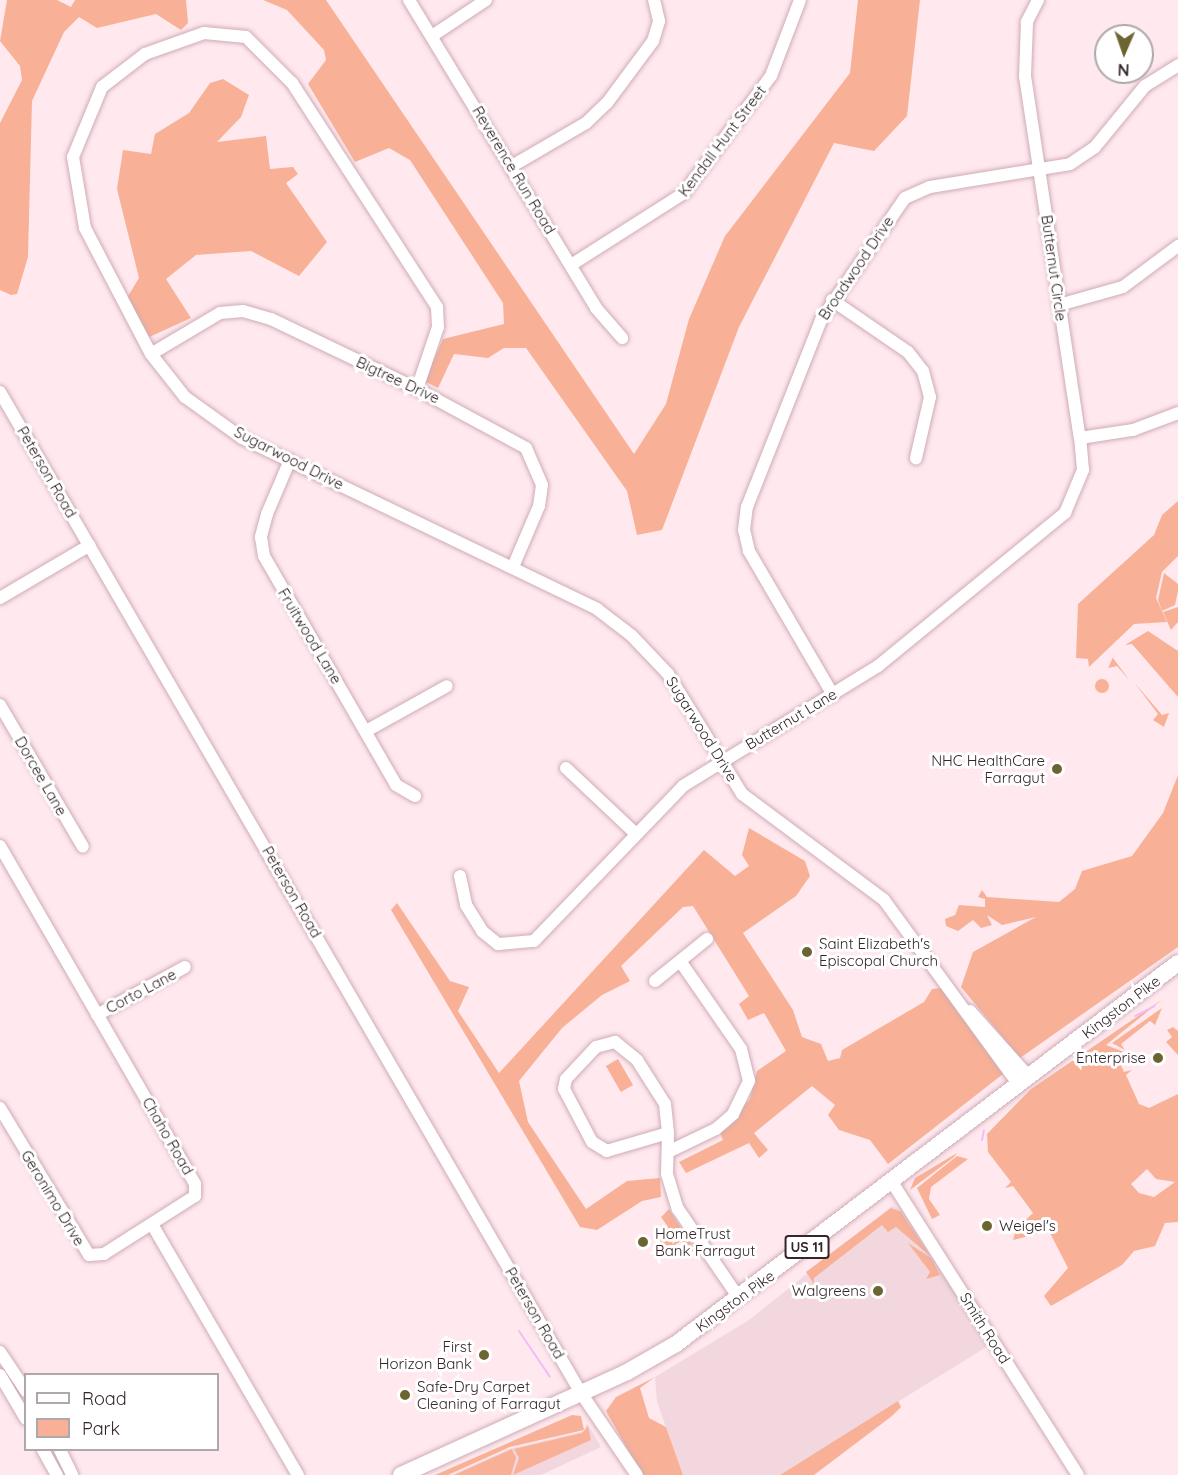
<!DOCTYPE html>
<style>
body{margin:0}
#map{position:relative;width:1178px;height:1475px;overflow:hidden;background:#ffe9ee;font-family:Quicksand,sans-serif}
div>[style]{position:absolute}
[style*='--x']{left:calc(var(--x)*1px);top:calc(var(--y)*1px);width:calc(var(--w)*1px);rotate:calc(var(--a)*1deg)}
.built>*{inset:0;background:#f2d8de}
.green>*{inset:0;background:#f8b196;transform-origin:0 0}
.round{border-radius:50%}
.stream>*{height:2px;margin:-1px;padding:0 1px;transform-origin:1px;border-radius:1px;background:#f0bdf8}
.roads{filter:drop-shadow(0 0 2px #cfacb5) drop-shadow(0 0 2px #cfacb5)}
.minor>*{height:12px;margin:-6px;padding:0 6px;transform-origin:6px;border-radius:6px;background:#fff}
.major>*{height:16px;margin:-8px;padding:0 8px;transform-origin:8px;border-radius:8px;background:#fff}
.dots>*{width:16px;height:16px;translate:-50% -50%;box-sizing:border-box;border:3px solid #fff;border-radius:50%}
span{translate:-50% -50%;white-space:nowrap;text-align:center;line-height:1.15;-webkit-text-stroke:6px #fff;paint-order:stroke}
.shield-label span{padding:2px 4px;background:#fff;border:2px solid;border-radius:4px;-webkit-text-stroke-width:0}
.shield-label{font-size:14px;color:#34262a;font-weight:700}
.street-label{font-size:15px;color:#34262a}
.poi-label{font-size:15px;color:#34262a}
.right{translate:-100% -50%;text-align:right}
.left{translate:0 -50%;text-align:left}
.legend{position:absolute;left:24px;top:1373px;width:195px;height:78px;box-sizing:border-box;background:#fff;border:2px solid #aea8aa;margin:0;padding:8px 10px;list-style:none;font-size:18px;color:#34262a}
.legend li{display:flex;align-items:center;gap:12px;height:30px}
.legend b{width:30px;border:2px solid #aea8aa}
.north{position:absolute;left:1094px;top:24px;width:60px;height:60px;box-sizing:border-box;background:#fff;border:2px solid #aea8aa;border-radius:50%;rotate:182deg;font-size:16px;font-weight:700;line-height:24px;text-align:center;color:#34262a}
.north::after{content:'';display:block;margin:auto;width:21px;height:27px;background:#6c6531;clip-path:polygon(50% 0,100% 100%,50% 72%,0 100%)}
</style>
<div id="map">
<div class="built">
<i style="clip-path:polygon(892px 1206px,902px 1210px,988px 1346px,780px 1475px,683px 1475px,657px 1402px,655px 1377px,749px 1320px)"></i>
<i style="clip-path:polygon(587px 1423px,601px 1447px,541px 1475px,451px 1475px,509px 1449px,584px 1431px)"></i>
</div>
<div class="green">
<i style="clip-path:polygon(7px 0,57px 0,71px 7px,75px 0,186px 0,188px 23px,181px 30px,156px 14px,97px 28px,79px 17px,64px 32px,32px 101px,28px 257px,17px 294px,11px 295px,0 290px,0 123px,22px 80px,20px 66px,0 41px)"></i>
<i style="clip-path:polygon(263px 0,326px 0,634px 454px,666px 404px,689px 319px,725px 236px,850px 73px,858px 0,920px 0,907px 116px,874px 151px,834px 143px,739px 327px,662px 530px,637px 535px,627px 491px,526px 348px,504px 348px,488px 358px,454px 354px,438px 388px,424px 381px,443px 339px,504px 324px,503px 303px,410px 160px,389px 148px,355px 162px,308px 84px,326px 60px,324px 50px,287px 10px)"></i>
<i style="clip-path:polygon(223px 79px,249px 95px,241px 117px,217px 142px,266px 136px,270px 169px,293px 167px,298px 174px,286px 183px,327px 242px,299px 276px,251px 251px,196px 255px,166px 279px,191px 318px,147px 338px,125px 301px,139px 278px,117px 189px,123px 150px,151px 154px,155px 134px,189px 113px,210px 83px)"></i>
<i style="clip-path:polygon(1178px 501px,1178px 556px,1162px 572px,1156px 598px,1167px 622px,1134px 624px,1089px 667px,1088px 659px,1076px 658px,1078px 604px,1154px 535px,1162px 515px)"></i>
<i style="clip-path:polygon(1164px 573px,1178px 584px,1178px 591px,1175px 605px,1162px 611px,1158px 600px)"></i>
<i style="clip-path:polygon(1178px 607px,1178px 622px,1171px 630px,1163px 612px)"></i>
<i style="clip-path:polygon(1148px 631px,1178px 651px,1178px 697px,1132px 644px,1125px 645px)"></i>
<i style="clip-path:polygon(1116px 651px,1113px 658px,1130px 681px,1117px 666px,1108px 668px)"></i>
<i class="round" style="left:1095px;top:679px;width:14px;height:14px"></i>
<i style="clip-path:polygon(1134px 682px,1162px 715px,1169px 713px,1164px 727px,1153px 720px,1158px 714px)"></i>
<i style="clip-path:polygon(1178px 775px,1178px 947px,1020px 1058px,961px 987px,973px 952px,1036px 917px,1002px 925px,987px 915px,992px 925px,981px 928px,973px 920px,958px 931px,946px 926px,945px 919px,955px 915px,959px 905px,985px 907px,985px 899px,978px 897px,982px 890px,987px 897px,1059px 902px,1075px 889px,1082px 871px,1132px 856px,1163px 813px)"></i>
<i style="clip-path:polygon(749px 828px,805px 861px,810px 876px,796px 896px,743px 933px,793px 1010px,802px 1037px,821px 1044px,828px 1061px,840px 1058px,842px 1050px,924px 1002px,932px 989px,941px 988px,1003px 1074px,888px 1164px,870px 1140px,839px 1130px,828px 1115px,835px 1105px,812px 1086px,754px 1133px,768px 1150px,759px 1158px,749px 1143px,686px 1173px,679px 1162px,723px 1140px,720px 1133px,750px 1099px,757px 1071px,786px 1051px,764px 1013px,748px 1020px,739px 1004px,749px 996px,693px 906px,683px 907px,621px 966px,630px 981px,602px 995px,562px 1028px,519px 1081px,528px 1122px,586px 1209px,627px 1181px,660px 1178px,661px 1197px,642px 1201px,597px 1230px,580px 1227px,391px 910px,397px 903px,450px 981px,469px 987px,458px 1011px,499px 1073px,704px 850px,735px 876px,749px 866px,742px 855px)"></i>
<i style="clip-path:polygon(evenodd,1163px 999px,1106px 1045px,1124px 1052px,1117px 1056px,1124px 1072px,1132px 1070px,1126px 1075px,1139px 1104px,1149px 1108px,1178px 1094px,1178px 1222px,1165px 1223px,1155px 1246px,1134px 1251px,1122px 1265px,1051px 1306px,1044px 1296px,1068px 1268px,1049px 1231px,1013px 1240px,1016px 1229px,1033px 1213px,1013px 1186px,1005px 1188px,1011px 1182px,988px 1152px,987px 1134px,1031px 1089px,1163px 999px,1147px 1169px,1156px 1179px,1175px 1182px,1154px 1197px,1139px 1193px,1131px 1184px,1147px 1169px)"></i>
<i style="clip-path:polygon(1162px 1008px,1155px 1025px,1150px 1021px,1121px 1044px,1125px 1050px,1112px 1043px)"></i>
<i style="clip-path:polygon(1173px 1027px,1178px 1031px,1178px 1055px,1166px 1042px,1172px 1037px,1167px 1030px)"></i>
<i style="left:618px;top:1059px;width:30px;height:14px;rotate:60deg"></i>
<i style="clip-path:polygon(957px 1153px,954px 1157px,910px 1190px,915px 1178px)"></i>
<i style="clip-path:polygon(957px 1156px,968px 1159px,931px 1187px,929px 1199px,940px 1215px,932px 1219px,917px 1188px)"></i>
<i style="clip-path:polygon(891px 1208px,901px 1212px,930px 1256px,896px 1227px,888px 1232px,882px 1225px,814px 1278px,814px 1284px,806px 1272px)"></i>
<i style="clip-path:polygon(669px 1209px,697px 1253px,696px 1255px,681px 1241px,658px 1256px,654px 1249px,668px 1227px,661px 1217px)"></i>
<i style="clip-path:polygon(908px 1243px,931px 1258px,940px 1275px,926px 1279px,930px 1272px)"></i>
<i style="clip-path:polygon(655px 1377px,640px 1388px,649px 1418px,666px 1427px,683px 1475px,642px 1475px,606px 1411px,616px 1397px)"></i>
<i style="clip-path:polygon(898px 1401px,901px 1407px,892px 1416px,814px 1475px,780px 1475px)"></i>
<i style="clip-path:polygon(572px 1415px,581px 1416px,584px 1430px,510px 1447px,448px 1475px,435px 1475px)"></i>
<i style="clip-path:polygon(588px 1426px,591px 1440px,513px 1475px,519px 1458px,514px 1449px,582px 1433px)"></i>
<i style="clip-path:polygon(512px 1449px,516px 1458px,511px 1475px,454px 1475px)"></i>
</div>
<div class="stream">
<i style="--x:1135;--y:1016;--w:22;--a:-27"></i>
<i style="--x:982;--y:1140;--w:10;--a:-79"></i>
<i style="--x:519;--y:1331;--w:55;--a:56"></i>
</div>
<div class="roads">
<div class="minor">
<i style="--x:409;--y:0;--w:360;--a:58.7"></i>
<i style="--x:596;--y:308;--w:40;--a:49"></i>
<i style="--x:1038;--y:0;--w:25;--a:117"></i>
<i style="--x:1027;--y:22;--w:54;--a:92.1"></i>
<i style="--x:1025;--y:76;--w:366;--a:81.4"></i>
<i style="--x:1080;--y:438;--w:54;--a:-8.6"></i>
<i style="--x:1133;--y:430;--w:48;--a:-20.7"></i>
<i style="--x:432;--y:36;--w:65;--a:-33.7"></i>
<i style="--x:512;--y:166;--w:86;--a:-30.2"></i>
<i style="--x:586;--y:123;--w:29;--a:-44"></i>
<i style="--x:607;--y:103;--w:77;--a:-53.4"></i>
<i style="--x:653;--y:41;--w:21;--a:-73"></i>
<i style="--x:659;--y:21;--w:22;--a:-103"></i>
<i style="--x:571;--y:265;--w:134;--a:-32.5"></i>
<i style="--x:684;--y:193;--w:146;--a:-53.4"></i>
<i style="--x:771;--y:76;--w:81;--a:-69.1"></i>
<i style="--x:832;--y:300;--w:92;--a:34.4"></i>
<i style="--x:908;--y:352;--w:24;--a:52"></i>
<i style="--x:923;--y:371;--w:27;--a:75"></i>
<i style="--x:930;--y:397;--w:63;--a:102.9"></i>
<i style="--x:1059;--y:305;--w:66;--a:-15.7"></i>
<i style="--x:1123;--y:287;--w:69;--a:-36.7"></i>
<i style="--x:151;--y:354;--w:80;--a:-30.7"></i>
<i style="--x:220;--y:313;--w:23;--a:-5"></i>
<i style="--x:243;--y:311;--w:29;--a:16"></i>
<i style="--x:271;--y:319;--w:162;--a:25.6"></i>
<i style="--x:417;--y:389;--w:124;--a:28.4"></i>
<i style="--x:526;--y:448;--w:40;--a:66.6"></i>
<i style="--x:542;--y:485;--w:21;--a:98"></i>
<i style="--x:539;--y:506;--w:66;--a:113.1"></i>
<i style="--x:417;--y:389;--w:65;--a:-71.3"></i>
<i style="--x:438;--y:327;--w:20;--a:-93"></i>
<i style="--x:437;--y:307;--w:267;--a:-122.9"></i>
<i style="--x:292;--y:83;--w:65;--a:-135"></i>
<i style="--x:246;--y:37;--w:42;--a:-174.6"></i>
<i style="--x:204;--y:33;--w:63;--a:160.4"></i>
<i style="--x:145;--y:54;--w:54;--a:142.5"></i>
<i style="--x:102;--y:87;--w:76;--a:112.5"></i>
<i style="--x:73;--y:157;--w:72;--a:80.4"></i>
<i style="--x:85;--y:228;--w:142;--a:62.4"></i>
<i style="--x:151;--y:354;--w:55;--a:51.7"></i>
<i style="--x:185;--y:397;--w:70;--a:35.7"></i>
<i style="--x:242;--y:438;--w:394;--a:25.7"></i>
<i style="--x:597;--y:609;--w:44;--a:37.6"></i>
<i style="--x:632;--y:636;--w:52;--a:46.5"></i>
<i style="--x:668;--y:674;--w:141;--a:58.3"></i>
<i style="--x:742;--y:794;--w:177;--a:36.7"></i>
<i style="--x:884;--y:900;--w:229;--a:53.9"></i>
<i style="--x:0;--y:392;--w:1157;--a:59.87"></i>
<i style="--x:581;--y:1393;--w:99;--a:55.7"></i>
<i style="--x:290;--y:460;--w:59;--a:113.1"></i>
<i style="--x:267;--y:514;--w:24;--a:105"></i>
<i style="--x:261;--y:537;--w:19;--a:81"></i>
<i style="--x:264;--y:556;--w:264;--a:60"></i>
<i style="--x:396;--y:785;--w:22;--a:30"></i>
<i style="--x:0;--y:598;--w:104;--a:-30.5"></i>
<i style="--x:833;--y:695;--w:167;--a:-120.3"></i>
<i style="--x:749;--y:551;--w:22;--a:-103"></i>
<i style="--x:744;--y:530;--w:23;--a:-83"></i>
<i style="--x:747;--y:507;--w:201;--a:-68.4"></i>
<i style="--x:821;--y:320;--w:148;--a:-55.5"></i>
<i style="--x:905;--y:198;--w:27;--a:-24"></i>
<i style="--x:930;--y:187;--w:142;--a:-9.3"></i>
<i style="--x:1070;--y:164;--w:30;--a:-34"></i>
<i style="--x:1095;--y:147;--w:79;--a:-50.7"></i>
<i style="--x:1145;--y:86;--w:39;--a:-32"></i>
<i style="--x:0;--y:705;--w:164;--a:59.7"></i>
<i style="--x:368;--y:730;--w:90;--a:-29.1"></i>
<i style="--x:566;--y:768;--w:96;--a:43.3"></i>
<i style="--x:0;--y:846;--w:390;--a:60"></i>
<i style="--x:195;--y:1184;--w:12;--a:90"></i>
<i style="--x:195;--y:1196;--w:108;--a:147.5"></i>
<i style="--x:104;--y:1254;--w:15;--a:176"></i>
<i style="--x:89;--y:1255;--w:172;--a:-121.2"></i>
<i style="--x:460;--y:876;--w:30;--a:78"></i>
<i style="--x:466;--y:905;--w:31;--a:58"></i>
<i style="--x:482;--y:931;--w:21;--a:39"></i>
<i style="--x:498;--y:944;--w:36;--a:-5"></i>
<i style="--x:534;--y:941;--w:215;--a:-46.1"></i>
<i style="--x:683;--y:786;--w:229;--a:-31.6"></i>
<i style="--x:878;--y:666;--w:242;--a:-39.3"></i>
<i style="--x:1065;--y:513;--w:47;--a:-67.3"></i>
<i style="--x:1083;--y:470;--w:32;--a:-95"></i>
<i style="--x:655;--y:981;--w:67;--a:-38.9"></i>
<i style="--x:970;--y:1011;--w:89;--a:48.2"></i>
<i style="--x:97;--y:1015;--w:100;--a:-28.6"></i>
<i style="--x:615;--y:1042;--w:28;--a:39"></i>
<i style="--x:637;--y:1060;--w:52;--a:57.5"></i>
<i style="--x:665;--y:1104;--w:29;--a:84"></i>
<i style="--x:668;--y:1133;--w:64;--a:163.6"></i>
<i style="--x:607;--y:1151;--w:17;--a:-149"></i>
<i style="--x:592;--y:1142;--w:60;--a:-117.8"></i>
<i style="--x:564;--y:1089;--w:10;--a:-79"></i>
<i style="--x:566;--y:1079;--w:44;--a:-46.8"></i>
<i style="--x:596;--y:1047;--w:20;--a:-15"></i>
<i style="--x:668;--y:1133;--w:41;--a:91.4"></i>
<i style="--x:667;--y:1174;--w:37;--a:73"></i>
<i style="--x:678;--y:1209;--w:108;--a:55.6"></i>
<i style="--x:670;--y:1151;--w:51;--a:-25.6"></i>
<i style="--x:716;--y:1129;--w:23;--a:-41"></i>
<i style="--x:733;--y:1114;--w:37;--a:-64"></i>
<i style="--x:749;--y:1081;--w:33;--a:-104"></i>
<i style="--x:741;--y:1049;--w:107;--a:-124.7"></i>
<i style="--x:892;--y:1182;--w:347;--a:57.6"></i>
<i style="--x:153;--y:1226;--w:288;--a:59.8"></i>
<i style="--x:0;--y:1352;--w:47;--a:56.3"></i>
<i style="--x:0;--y:1375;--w:51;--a:59.4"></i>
<i style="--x:43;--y:1450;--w:29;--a:61"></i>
<i style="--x:60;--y:1450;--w:28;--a:64"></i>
</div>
<div class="major">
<i style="--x:401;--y:1475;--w:248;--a:-24.5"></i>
<i style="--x:627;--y:1372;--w:56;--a:-29.7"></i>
<i style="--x:676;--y:1344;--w:630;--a:-37.2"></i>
</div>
</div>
<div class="dots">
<i style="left:1057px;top:769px;background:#6c6531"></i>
<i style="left:807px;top:952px;background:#6c6531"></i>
<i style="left:1158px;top:1058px;background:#6c6531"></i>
<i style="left:987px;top:1226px;background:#6c6531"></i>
<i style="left:643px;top:1242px;background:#6c6531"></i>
<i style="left:878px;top:1291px;background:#6c6531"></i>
<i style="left:484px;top:1355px;background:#6c6531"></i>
<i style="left:405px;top:1395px;background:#6c6531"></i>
</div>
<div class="shield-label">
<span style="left:807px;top:1247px">US 11</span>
</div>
<div class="street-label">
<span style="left:722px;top:141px;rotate:-53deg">Kendall Hunt Street</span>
<span style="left:514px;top:170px;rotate:59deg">Reverence Run Road</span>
<span style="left:856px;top:268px;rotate:-56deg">Broadwood Drive</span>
<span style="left:1054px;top:268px;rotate:82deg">Butternut Circle</span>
<span style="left:398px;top:380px;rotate:25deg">Bigtree Drive</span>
<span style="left:289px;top:458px;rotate:27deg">Sugarwood Drive</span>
<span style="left:47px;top:472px;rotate:60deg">Peterson Road</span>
<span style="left:310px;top:636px;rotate:59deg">Fruitwood Lane</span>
<span style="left:791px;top:719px;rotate:-31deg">Butternut Lane</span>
<span style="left:702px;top:729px;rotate:58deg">Sugarwood Drive</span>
<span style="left:41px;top:776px;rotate:60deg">Dorcee Lane</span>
<span style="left:292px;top:892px;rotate:60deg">Peterson Road</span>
<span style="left:141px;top:991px;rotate:-28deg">Corto Lane</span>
<span style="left:1121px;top:1007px;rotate:-37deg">Kingston Pike</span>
<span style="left:168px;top:1136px;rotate:60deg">Chaho Road</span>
<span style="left:53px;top:1198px;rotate:59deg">Geronimo Drive</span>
<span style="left:735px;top:1301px;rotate:-36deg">Kingston Pike</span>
<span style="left:535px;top:1313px;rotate:60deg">Peterson Road</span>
<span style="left:985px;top:1328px;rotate:58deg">Smith Road</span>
</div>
<div class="poi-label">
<span class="right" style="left:1045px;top:769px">NHC HealthCare<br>Farragut</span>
<span class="left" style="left:819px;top:952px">Saint Elizabeth's<br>Episcopal Church</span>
<span class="right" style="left:1146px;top:1058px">Enterprise</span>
<span class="left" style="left:999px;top:1226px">Weigel's</span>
<span class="left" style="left:655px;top:1242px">HomeTrust<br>Bank Farragut</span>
<span class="right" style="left:866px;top:1291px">Walgreens</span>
<span class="right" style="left:472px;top:1355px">First<br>Horizon Bank</span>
<span class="left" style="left:417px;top:1395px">Safe-Dry Carpet<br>Cleaning of Farragut</span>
</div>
<ul class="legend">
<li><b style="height:8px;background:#fff"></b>Road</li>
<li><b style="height:16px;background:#f8b196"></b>Park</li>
</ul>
<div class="north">N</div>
</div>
